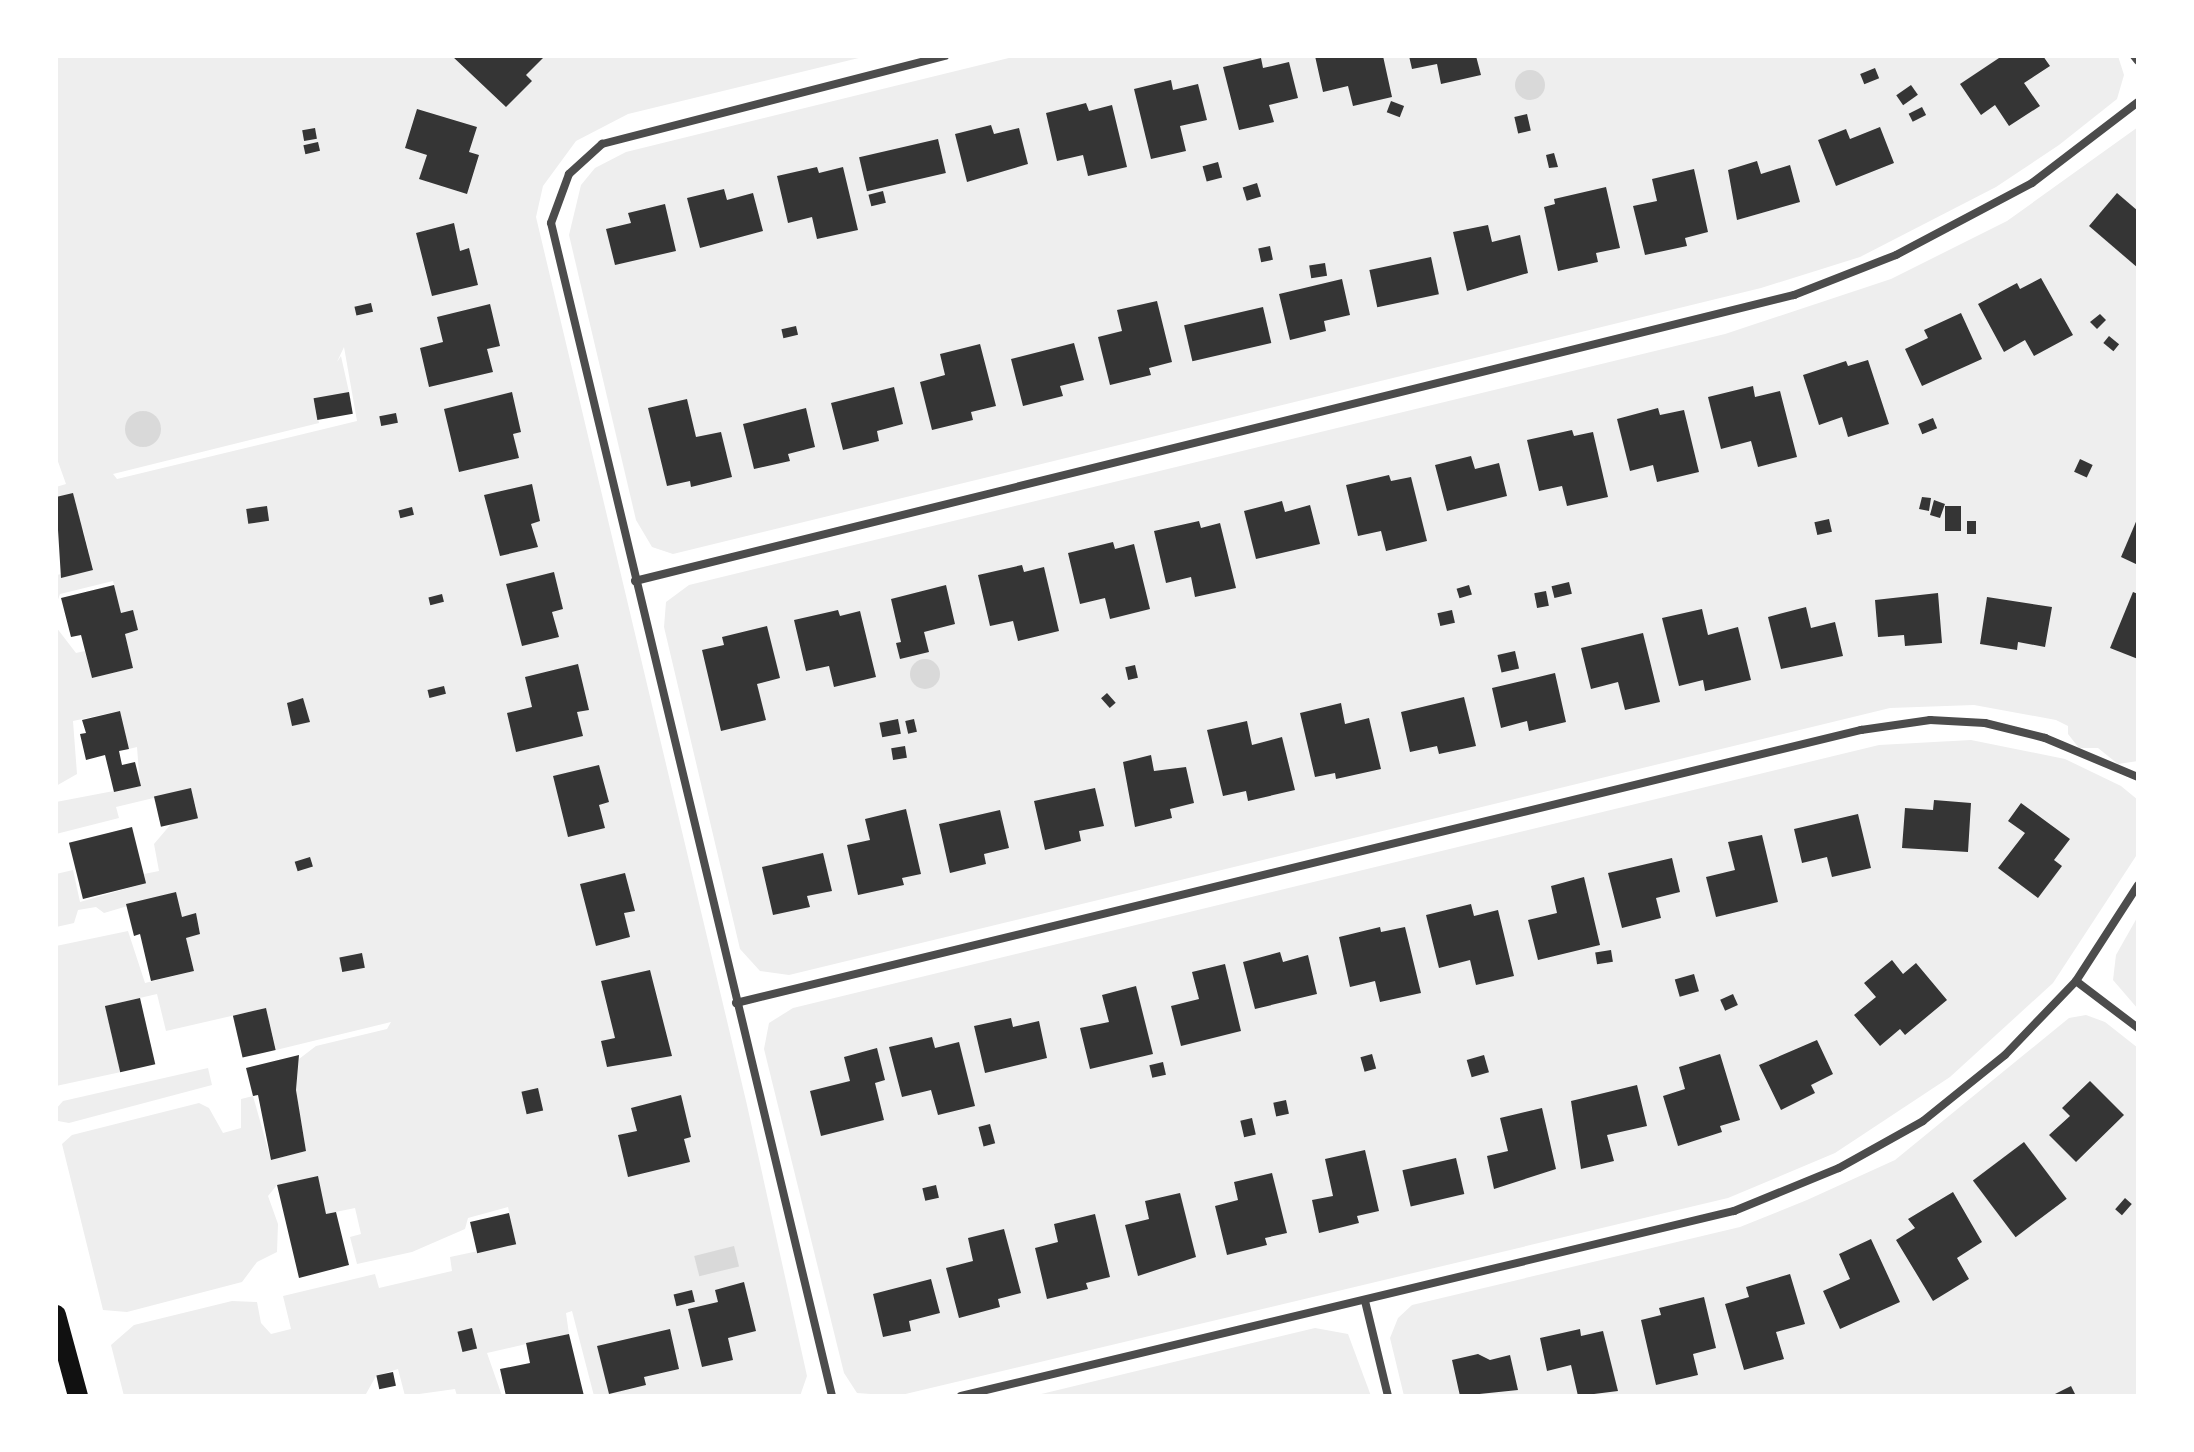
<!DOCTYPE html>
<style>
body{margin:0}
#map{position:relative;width:2194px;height:1452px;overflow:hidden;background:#fff;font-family:Overpass,sans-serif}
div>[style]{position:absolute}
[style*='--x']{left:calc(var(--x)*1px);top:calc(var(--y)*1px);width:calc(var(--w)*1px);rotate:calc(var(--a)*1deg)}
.green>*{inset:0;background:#eee}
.water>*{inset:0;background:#d9d9d9;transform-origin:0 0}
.round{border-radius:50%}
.building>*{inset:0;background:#353535;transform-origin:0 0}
.minor>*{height:8px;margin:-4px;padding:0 4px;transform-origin:4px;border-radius:4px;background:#4c4c4c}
.primary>*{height:20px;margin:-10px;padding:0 10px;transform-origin:10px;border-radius:10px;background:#111}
span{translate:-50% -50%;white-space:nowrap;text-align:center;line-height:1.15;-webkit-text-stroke:7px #fff;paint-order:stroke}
.frame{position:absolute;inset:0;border:58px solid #fff;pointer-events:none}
</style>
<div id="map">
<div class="green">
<i style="clip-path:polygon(evenodd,56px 56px,867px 56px,628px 114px,576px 141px,543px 186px,536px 217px,747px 1105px,807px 1376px,800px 1396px,594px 1396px,572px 1311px,566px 1313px,569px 1334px,487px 1353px,502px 1396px,457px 1396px,455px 1389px,405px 1396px,398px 1369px,376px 1376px,366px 1394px,355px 1396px,124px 1396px,111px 1345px,134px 1325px,232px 1301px,257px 1302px,261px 1323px,271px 1334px,291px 1329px,283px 1296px,375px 1274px,379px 1288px,452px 1271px,450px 1257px,516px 1243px,508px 1207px,468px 1218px,465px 1229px,412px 1252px,357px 1264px,350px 1237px,361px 1234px,355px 1208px,326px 1214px,277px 1185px,268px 1196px,278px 1224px,277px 1252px,257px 1262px,242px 1282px,127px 1312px,103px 1310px,62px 1144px,72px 1135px,199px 1103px,209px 1108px,223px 1133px,241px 1128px,241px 1099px,253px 1096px,271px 1160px,306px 1151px,296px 1090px,299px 1059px,316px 1046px,387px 1029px,391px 1022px,276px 1050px,266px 1008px,166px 1031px,157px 994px,105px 1006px,121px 1072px,56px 1086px,56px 946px,128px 931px,145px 983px,194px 971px,186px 938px,200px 933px,196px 914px,182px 917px,175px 892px,104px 913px,96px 907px,78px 910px,74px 923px,56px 927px,56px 874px,73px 870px,80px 902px,146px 883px,144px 874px,159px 871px,154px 844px,171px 824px,197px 812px,191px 789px,116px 807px,119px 818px,56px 834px,56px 802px,140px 786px,137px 747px,129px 749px,119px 711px,73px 721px,77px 774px,56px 786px,56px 627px,76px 653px,85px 651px,92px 678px,133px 668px,125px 634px,138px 630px,121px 613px,113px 581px,60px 594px,56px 605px,56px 575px,93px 569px,83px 529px,71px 519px,67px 495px,56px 497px,56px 487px,66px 484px,56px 456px,56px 56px,344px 347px,357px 421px,117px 479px,113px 474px,319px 423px,314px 400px,349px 392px,341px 356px,337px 362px,344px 347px)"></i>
<i style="clip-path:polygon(1017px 56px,2118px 56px,2124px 75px,2117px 99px,2059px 145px,1996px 187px,1860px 257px,1761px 288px,673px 554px,652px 547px,636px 520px,569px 235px,581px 185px,595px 168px,626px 152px)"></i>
<i style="clip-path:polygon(2138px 127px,2138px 761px,2118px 764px,2098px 748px,2079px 748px,2068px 734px,2068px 726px,2056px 720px,1974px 705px,1890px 708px,789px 975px,760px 971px,740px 949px,664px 627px,666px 602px,689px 585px,1725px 334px,1891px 279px,2007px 221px)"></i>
<i style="clip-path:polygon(1971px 740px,2065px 759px,2121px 786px,2138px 800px,2138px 853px,2053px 983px,1950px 1077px,1835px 1153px,1728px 1198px,897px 1396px,857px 1393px,844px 1373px,764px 1049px,769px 1023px,793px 1008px,1879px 745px)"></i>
<i style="clip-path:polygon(2138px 916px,2138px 1009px,2113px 980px,2116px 955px)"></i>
<i style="clip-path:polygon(2086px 1015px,2105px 1022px,2138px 1048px,2138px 1396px,1404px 1396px,1390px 1338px,1398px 1318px,1412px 1305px,1740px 1227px,1807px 1200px,1895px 1160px,2069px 1018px)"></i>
<i style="clip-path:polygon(208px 1068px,212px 1085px,69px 1123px,58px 1121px,56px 1109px,63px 1101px)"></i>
<i style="clip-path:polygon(1315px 1328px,1348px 1334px,1371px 1396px,1033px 1396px)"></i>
</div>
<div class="water">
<i class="round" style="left:1515px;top:70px;width:30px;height:30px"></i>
<i class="round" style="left:125px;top:411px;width:36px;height:36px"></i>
<i class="round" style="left:910px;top:659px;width:30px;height:30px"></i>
<i style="left:734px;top:1246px;width:21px;height:41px;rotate:76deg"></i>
</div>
<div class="building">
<i style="clip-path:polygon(452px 56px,545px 56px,526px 75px,532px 81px,506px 107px)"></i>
<i style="clip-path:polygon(1315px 56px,1383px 56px,1392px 97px,1353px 106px,1348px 86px,1323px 92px)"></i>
<i style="clip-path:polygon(1409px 56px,1476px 56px,1481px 75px,1441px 84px,1437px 64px,1412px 69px)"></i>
<i style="clip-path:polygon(2002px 56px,2043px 56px,2050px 66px,2024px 83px,2040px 106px,2009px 126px,1995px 105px,1981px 115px,1960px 84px)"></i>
<i style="clip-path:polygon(1261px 58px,1263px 68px,1289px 62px,1298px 98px,1269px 105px,1274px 122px,1239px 130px,1223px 67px)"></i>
<i style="left:1875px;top:68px;width:11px;height:16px;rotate:68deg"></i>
<i style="clip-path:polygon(1171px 80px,1173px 90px,1198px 84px,1207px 120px,1180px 126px,1186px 151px,1151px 159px,1134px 89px)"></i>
<i style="left:1911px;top:85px;width:12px;height:18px;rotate:55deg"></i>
<i style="left:1391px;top:101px;width:14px;height:12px;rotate:21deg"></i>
<i style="clip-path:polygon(1086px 103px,1089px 111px,1112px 105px,1127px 167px,1088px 176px,1083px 155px,1057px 161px,1046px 113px)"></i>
<i style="left:1922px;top:107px;width:9px;height:15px;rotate:63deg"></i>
<i style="clip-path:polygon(417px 109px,477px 127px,469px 152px,479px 155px,467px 194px,419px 179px,427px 155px,405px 148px)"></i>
<i style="left:1527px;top:114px;width:17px;height:13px;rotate:77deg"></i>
<i style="clip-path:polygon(991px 125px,994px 134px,1019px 128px,1028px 164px,967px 182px,955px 134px)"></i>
<i style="clip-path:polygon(1880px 127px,1894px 163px,1836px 186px,1818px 140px,1846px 129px,1850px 139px)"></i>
<i style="left:315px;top:128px;width:11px;height:13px;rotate:80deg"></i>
<i style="left:938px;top:139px;width:35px;height:81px;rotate:77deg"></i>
<i style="left:318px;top:142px;width:9px;height:15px;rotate:77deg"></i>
<i style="clip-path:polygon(1554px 153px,1558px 167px,1549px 168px,1546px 155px)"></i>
<i style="clip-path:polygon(1757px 161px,1761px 174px,1790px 165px,1800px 202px,1737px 220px,1728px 170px)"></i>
<i style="left:1218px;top:162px;width:16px;height:16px;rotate:75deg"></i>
<i style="clip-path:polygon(817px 167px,819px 173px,843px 167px,858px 230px,817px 239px,812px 217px,788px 223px,777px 176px)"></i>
<i style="clip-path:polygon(1694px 169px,1708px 232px,1685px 238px,1687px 246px,1645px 255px,1633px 206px,1657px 201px,1652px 179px)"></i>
<i style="left:1257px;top:183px;width:14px;height:15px;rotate:73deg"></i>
<i style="clip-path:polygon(1606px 187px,1620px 248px,1596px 253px,1598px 262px,1558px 271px,1544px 207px,1555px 204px,1554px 199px)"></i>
<i style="clip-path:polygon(724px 189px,727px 200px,753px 193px,763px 231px,700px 248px,687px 198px)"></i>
<i style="left:883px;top:191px;width:12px;height:15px;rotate:76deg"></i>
<i style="clip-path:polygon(2117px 193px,2138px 211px,2138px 268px,2089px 226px)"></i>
<i style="clip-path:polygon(665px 204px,676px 251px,615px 265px,606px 229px,631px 223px,628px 213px)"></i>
<i style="clip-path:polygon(454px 223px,460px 251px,469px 248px,478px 285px,432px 296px,416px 233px)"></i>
<i style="clip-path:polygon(1488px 225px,1492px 242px,1520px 235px,1528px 273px,1467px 291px,1453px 232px)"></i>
<i style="left:1270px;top:246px;width:14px;height:12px;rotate:78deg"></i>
<i style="left:1431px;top:257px;width:38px;height:63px;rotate:78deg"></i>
<i style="left:1325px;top:263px;width:13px;height:16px;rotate:81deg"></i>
<i style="clip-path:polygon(2041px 278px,2073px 335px,2034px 356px,2025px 340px,2004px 352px,1978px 304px,2017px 283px,2020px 289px)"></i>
<i style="clip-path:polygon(1342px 279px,1350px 315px,1324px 321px,1326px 331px,1290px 340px,1279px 294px)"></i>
<i style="clip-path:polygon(1157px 301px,1172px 362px,1149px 368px,1151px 375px,1110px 385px,1098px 337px,1122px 331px,1117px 310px)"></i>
<i style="left:371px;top:303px;width:9px;height:17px;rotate:77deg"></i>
<i style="clip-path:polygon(490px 304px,500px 346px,487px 349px,493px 372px,429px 387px,420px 348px,443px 342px,437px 317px)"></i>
<i style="left:1263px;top:307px;width:37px;height:81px;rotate:77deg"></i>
<i style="clip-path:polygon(1961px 313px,1982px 359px,1922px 386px,1905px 349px,1928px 338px,1924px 330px)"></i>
<i style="clip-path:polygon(2100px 314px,2106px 320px,2097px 329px,2090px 322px)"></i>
<i style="left:796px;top:326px;width:9px;height:15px;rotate:77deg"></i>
<i style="left:2109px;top:336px;width:13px;height:9px;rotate:39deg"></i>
<i style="clip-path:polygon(1074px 343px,1084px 380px,1060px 386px,1063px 396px,1023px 406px,1011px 359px)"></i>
<i style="clip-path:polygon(980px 344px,996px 406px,971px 412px,973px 420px,932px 430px,920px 382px,945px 375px,940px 354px)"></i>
<i style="clip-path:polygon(1868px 360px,1889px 424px,1848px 437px,1842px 417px,1819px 425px,1803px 375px,1846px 361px,1848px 366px)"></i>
<i style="clip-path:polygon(1753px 386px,1755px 397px,1780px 391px,1797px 457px,1758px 467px,1751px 441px,1721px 449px,1708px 397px)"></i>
<i style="clip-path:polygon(894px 387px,903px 424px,877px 431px,879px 441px,843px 450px,831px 403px)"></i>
<i style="left:349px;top:392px;width:22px;height:36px;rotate:80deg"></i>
<i style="clip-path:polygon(512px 392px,521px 432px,513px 434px,519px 458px,459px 472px,444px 409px)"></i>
<i style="clip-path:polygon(687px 399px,696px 437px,721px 432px,732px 477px,691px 487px,690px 481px,667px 486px,648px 408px)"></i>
<i style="clip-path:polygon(806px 408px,815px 447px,788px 454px,790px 461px,754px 469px,743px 424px)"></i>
<i style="clip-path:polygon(1658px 408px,1660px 415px,1684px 410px,1699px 472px,1657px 482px,1653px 465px,1630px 471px,1617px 419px)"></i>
<i style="left:396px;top:413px;width:10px;height:17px;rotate:79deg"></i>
<i style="left:1933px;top:418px;width:11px;height:16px;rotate:68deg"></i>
<i style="clip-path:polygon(1572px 430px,1574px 436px,1593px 432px,1608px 497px,1567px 506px,1562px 486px,1539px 491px,1527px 440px)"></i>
<i style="clip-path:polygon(1471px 456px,1475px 469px,1499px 463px,1507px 496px,1447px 511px,1435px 465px)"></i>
<i style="left:2080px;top:459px;width:14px;height:14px;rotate:25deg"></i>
<i style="clip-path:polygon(1389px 475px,1391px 481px,1411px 477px,1427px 541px,1386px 551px,1381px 531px,1358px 536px,1346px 485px)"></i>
<i style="clip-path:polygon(532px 484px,540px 521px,531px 524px,538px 547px,500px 556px,484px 495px)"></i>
<i style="clip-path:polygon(73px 493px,93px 570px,61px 578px,56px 497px)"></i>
<i style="clip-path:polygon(1922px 497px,1931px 498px,1929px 511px,1919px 509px)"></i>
<i style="clip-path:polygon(1934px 500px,1945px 504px,1940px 518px,1930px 515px)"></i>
<i style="clip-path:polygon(1282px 501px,1285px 512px,1310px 505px,1320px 544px,1256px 559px,1244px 511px)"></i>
<i style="left:267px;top:506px;width:15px;height:21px;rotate:82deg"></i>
<i style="left:1945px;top:506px;width:16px;height:25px"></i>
<i style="left:412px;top:507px;width:8px;height:14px;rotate:76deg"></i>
<i style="clip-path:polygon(2138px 517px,2138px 565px,2121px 557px)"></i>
<i style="left:1829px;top:519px;width:13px;height:15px;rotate:77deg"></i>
<i style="clip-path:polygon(1199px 521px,1201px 528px,1220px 523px,1236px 588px,1195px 597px,1191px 577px,1166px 583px,1154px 531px)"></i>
<i style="left:1967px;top:521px;width:9px;height:13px"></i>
<i style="clip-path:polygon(1113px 542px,1115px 549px,1134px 544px,1150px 609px,1110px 619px,1105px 598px,1080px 604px,1068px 553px)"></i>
<i style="clip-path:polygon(1022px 565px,1024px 572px,1044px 567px,1059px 631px,1018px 641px,1013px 621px,990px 626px,978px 575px)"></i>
<i style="clip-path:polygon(554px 572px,563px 609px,552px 612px,559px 637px,522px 646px,506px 584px)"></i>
<i style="left:1569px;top:582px;width:12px;height:18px;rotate:76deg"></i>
<i style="clip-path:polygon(114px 585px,121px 613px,133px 610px,138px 630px,125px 634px,133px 668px,92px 678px,81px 635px,71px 637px,61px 598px)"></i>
<i style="clip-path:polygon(946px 585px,955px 624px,924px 632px,929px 652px,900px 659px,896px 643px,901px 642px,891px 599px)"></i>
<i style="left:1469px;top:585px;width:10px;height:13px;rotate:73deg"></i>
<i style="left:1546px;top:591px;width:15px;height:12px;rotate:79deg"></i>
<i style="clip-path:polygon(2133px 592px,2138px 594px,2138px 659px,2110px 648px)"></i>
<i style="clip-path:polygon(1938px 593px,1942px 643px,1905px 646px,1904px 635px,1878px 637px,1875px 600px)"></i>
<i style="left:442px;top:594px;width:8px;height:14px;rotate:76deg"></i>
<i style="clip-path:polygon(1987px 597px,2052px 607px,2045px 647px,2018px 642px,2017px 650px,1980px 644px)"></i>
<i style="clip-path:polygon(1806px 607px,1811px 628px,1835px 622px,1843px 656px,1781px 669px,1768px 617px)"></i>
<i style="clip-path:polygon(1702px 609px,1708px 635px,1738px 627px,1751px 680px,1705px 691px,1703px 680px,1679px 686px,1662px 618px)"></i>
<i style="clip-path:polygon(838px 610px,840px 616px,860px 611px,876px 677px,834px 687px,829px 666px,806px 671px,794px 620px)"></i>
<i style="left:1452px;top:610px;width:13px;height:15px;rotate:77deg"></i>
<i style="clip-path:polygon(767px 626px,780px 678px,757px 684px,766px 720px,721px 731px,702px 650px,724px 645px,722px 637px)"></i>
<i style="clip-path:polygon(1643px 633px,1660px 702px,1625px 710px,1618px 682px,1591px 689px,1581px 648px)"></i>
<i style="left:1515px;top:651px;width:18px;height:18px;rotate:77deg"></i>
<i style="clip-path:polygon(578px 664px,589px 710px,577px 712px,583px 736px,516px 752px,507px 713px,532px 707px,525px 677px)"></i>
<i style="left:1135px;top:665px;width:13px;height:10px;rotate:77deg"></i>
<i style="clip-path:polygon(1555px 673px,1566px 722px,1529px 731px,1527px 721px,1501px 728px,1492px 688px)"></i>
<i style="left:444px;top:686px;width:8px;height:17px;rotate:76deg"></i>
<i style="left:1107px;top:693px;width:13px;height:8px;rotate:48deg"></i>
<i style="clip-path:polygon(1464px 697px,1476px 746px,1439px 754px,1437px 746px,1410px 752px,1401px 712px)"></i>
<i style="clip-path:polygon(303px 698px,310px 722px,292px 726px,287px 703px)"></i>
<i style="clip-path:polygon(1341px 703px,1345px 724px,1369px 718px,1381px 769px,1336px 779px,1335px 773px,1315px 777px,1300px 713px)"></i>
<i style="clip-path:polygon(120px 711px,129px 749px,119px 751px,122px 765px,135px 762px,141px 786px,114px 792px,105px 755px,86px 760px,80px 734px,86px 733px,82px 720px)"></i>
<i style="left:898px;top:719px;width:15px;height:19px;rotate:79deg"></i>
<i style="left:914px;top:719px;width:13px;height:9px;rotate:77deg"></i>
<i style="clip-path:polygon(1247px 721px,1252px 745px,1282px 737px,1295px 790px,1248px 801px,1246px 791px,1223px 796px,1207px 730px)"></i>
<i style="left:905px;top:746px;width:12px;height:14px;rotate:81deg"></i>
<i style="clip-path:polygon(1151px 755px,1154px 771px,1186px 767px,1194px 803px,1170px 809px,1172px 818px,1135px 827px,1123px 762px)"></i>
<i style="clip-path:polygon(599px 765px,609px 802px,599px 805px,605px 828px,568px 837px,553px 776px)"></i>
<i style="left:191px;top:788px;width:31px;height:38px;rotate:77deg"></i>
<i style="clip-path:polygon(1095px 788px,1104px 826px,1079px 831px,1081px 841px,1045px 850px,1034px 801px)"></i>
<i style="clip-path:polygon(1934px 800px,1971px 803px,1968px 852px,1902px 848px,1905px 808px,1933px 810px)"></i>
<i style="clip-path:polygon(2021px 803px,2070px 839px,2054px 860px,2062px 866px,2038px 898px,1998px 868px,2025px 833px,2008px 821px)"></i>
<i style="clip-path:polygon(906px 809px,921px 874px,902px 878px,904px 885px,858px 895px,847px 845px,870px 840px,865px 819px)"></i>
<i style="clip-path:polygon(1000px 810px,1009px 848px,984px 854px,986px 864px,950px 873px,939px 824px)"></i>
<i style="clip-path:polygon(1858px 814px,1871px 868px,1832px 877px,1827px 857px,1802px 863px,1794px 829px)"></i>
<i style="left:132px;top:827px;width:58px;height:65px;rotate:76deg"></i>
<i style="clip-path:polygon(1762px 835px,1778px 902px,1716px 917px,1706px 877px,1735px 870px,1728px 842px)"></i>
<i style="clip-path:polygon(823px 853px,832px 891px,807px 896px,810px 907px,773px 915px,762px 867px)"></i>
<i style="left:310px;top:857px;width:10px;height:16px;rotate:73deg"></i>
<i style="clip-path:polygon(1672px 858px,1680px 892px,1656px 898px,1661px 918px,1622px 928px,1608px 873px)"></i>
<i style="clip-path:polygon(625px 873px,635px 911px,624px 913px,630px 937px,596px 946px,580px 884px)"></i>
<i style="clip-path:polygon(1584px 877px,1600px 945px,1538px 960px,1528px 920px,1557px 913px,1551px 886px)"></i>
<i style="clip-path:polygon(176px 892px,182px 917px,196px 913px,200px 934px,186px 938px,194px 971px,151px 981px,140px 934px,134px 936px,126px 904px)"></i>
<i style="clip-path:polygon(1471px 904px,1474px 916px,1498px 910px,1514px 976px,1476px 985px,1470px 960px,1439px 968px,1426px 915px)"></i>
<i style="clip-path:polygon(1380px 927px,1381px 932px,1405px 927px,1421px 993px,1380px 1002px,1375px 981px,1350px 987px,1339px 937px)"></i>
<i style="left:1611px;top:950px;width:12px;height:16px;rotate:81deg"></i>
<i style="clip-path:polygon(1280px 952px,1283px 962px,1308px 955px,1317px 994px,1255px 1009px,1243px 962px)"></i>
<i style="left:362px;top:953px;width:15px;height:23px;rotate:79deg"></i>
<i style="clip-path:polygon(1892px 960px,1903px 974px,1916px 963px,1947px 1000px,1905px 1035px,1900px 1029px,1880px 1046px,1854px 1015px,1876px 997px,1864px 983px)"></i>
<i style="clip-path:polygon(1225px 964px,1241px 1031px,1181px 1046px,1171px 1006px,1199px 999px,1192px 972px)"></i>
<i style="clip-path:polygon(650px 970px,672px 1056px,607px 1067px,601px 1041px,615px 1038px,601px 981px)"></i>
<i style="left:1694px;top:974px;width:18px;height:20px;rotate:74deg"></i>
<i style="clip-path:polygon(1136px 986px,1153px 1054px,1090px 1069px,1080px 1028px,1109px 1022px,1102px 995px)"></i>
<i style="left:1733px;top:994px;width:12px;height:14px;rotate:66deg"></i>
<i style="left:140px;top:998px;width:68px;height:36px;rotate:77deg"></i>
<i style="left:266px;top:1008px;width:43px;height:34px;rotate:77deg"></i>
<i style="clip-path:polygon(1011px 1018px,1013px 1027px,1039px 1021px,1047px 1058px,985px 1073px,974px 1026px)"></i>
<i style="clip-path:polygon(932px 1037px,935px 1048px,959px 1042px,975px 1106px,938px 1115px,931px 1090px,902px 1097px,889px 1047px)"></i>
<i style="clip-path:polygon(1817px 1040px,1833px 1074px,1811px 1085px,1815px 1093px,1781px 1110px,1759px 1065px)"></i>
<i style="clip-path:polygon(877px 1048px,885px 1080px,875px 1083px,884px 1120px,821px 1136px,810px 1091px,850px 1081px,844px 1057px)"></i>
<i style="left:1372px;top:1054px;width:15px;height:12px;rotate:74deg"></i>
<i style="clip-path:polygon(1720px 1054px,1740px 1120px,1720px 1126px,1722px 1132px,1678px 1146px,1663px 1096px,1685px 1089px,1679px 1067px)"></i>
<i style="clip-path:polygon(299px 1055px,296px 1090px,306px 1151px,271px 1160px,258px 1095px,253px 1096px,246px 1068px)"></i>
<i style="left:1484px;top:1055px;width:18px;height:18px;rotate:74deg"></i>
<i style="left:1163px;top:1062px;width:13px;height:14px;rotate:77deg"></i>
<i style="clip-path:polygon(2090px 1081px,2124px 1115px,2076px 1162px,2049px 1135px,2070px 1116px,2062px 1108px)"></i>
<i style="clip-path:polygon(1637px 1085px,1647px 1126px,1607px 1135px,1614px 1161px,1581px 1169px,1571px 1101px)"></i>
<i style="left:538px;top:1088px;width:23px;height:17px;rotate:77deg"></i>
<i style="clip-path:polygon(681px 1095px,691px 1137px,684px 1139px,690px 1162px,628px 1177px,618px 1135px,637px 1131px,631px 1108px)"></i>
<i style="left:1286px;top:1100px;width:14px;height:13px;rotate:78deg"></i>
<i style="clip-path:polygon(1542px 1108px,1556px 1169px,1494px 1189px,1487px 1156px,1508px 1151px,1500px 1118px)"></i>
<i style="left:1252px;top:1118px;width:17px;height:12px;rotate:77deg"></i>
<i style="left:990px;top:1124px;width:20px;height:12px;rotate:75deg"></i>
<i style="left:2024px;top:1142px;width:71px;height:64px;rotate:53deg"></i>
<i style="clip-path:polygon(1365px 1150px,1379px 1211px,1357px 1216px,1359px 1223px,1319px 1233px,1312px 1200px,1333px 1196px,1325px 1159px)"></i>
<i style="left:1456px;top:1158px;width:37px;height:55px;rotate:77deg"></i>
<i style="clip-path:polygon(1272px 1173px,1287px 1233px,1265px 1238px,1267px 1245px,1227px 1255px,1215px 1206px,1238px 1200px,1234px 1182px)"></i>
<i style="clip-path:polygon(318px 1176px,326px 1214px,336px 1212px,349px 1265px,299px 1278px,277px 1185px)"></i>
<i style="left:936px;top:1185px;width:13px;height:14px;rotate:77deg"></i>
<i style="clip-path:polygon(1953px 1192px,1982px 1242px,1957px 1258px,1969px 1279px,1933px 1301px,1896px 1240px,1915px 1228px,1908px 1219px)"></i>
<i style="clip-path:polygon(1180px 1193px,1196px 1257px,1138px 1276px,1125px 1225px,1149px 1219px,1145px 1201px)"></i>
<i style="left:2125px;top:1198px;width:9px;height:15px;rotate:41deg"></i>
<i style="left:509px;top:1213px;width:32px;height:40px;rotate:77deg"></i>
<i style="clip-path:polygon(1095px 1214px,1110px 1277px,1086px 1283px,1088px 1289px,1047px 1299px,1035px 1248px,1058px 1242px,1054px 1224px)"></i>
<i style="clip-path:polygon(1004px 1229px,1021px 1293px,998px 1299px,1000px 1307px,959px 1318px,946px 1268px,973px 1261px,968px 1238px)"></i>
<i style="clip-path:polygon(1871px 1239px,1900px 1302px,1840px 1329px,1823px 1291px,1850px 1279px,1839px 1254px)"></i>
<i style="clip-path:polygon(1790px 1274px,1805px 1324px,1776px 1332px,1784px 1359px,1744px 1370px,1725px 1304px,1749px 1297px,1746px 1287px)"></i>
<i style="clip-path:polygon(931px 1279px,940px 1313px,909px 1321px,911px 1331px,883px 1337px,873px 1294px)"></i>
<i style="clip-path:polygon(744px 1282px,756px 1331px,728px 1338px,733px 1360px,702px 1367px,688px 1309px,718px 1302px,715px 1290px)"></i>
<i style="left:692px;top:1290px;width:12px;height:19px;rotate:76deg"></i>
<i style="clip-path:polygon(1704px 1297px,1716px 1348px,1693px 1354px,1698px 1375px,1656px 1385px,1641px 1320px,1661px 1315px,1659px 1308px)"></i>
<i style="left:472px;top:1328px;width:21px;height:15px;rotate:76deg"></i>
<i style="clip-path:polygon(670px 1329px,679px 1369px,644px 1377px,646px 1385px,609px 1394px,597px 1346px)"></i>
<i style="clip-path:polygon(1580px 1329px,1581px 1336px,1603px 1331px,1618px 1391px,1578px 1396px,1571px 1365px,1547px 1371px,1540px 1338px)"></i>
<i style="clip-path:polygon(569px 1334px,584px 1396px,506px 1396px,500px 1369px,530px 1363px,526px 1343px)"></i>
<i style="clip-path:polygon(1478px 1354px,1490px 1360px,1510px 1355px,1518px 1390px,1460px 1396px,1452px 1360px)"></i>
<i style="left:393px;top:1372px;width:14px;height:17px;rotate:78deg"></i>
<i style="clip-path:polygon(2071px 1386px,2076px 1396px,2051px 1396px)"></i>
</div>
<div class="minor">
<i style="--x:2134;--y:56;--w:6;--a:51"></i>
<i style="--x:635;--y:581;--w:1194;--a:-13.86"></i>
<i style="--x:1794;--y:295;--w:110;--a:-21.4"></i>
<i style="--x:1896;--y:255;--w:154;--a:-27.9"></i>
<i style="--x:2032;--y:183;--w:133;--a:-37.4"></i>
<i style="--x:2076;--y:981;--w:78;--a:37.2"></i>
<i style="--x:736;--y:1003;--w:1158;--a:-13.64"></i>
<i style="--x:1861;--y:730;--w:70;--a:-8.2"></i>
<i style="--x:1930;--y:720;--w:55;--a:3.1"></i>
<i style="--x:1985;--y:723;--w:62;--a:14"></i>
<i style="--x:2045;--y:738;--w:101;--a:22.8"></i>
<i style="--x:1365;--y:1301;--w:98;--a:76.4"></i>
<i style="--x:832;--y:1396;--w:1206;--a:-103.47"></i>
<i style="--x:551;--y:223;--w:52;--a:-69.8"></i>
<i style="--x:569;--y:174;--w:45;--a:-42.3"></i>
<i style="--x:602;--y:144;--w:354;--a:-14.4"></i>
<i style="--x:961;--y:1396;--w:795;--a:-13.46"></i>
<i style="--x:1734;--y:1211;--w:113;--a:-22.3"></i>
<i style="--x:1839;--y:1168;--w:96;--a:-29.2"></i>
<i style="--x:1923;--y:1121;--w:105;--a:-38.8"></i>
<i style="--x:2005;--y:1055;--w:103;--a:-46.2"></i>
<i style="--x:2076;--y:981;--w:114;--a:-57.1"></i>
</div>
<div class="primary">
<i style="--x:56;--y:1315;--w:84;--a:74.8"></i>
</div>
<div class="frame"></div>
</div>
